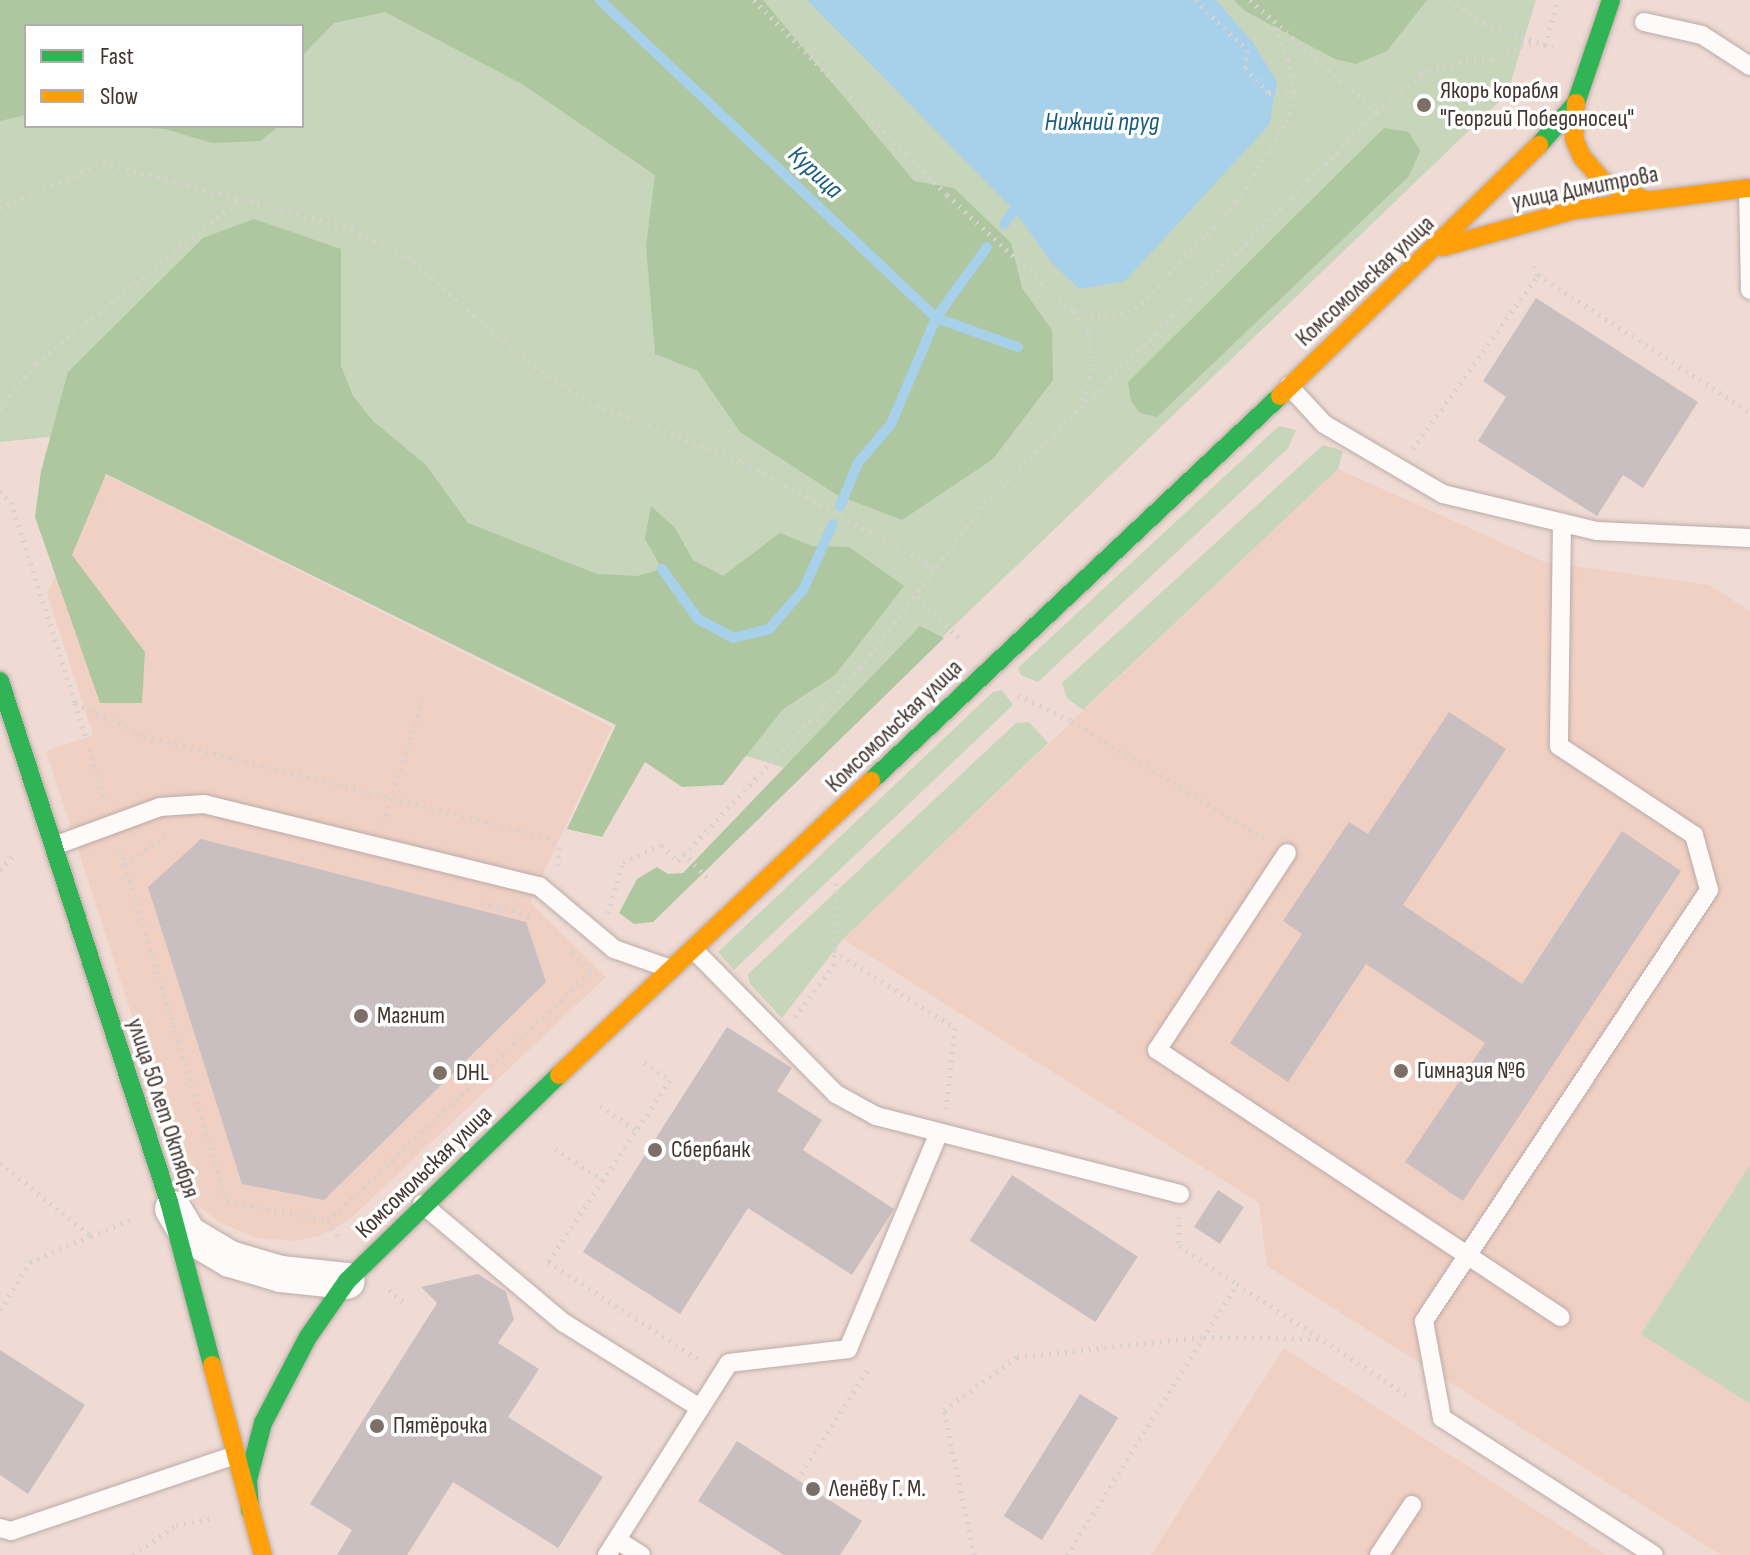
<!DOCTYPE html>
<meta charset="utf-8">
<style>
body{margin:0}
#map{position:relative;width:1750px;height:1555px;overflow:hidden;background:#efdbd4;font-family:"Sofia Sans Condensed",sans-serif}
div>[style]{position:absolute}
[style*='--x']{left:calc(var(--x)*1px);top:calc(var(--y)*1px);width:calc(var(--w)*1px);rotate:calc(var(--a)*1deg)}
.built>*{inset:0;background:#f1d0c4}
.green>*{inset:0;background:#c7d5ba}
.forest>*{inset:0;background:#aec7a0}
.water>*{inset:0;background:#a7d0eb}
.stream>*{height:10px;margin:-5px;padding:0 5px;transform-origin:5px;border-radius:5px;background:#a7d0eb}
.building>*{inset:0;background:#c9bec0;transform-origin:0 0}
.path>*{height:5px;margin-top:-2.5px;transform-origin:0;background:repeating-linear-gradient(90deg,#d7d1cf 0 2px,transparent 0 8px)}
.roads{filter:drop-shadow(0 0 2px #bbaba6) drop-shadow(0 0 2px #bbaba6)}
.lane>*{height:18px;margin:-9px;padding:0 9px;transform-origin:9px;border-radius:9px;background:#fdfaf9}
.street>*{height:36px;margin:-18px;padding:0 18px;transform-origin:18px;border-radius:18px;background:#fdfaf9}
.fast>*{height:18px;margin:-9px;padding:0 9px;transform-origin:9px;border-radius:9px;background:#30b455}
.slow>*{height:18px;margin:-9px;padding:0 9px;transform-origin:9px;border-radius:9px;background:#ff9f0a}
.dots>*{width:22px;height:22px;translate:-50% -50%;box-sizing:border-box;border:4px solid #fff;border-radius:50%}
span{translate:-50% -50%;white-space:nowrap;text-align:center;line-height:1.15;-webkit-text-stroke:7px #fff;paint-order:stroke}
.poi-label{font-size:24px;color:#41332e}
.left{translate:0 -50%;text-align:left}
.street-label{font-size:24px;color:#41332e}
.water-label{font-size:26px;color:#175b7d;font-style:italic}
.legend{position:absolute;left:24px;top:24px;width:280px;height:104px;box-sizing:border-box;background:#fff;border:2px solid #b3adab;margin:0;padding:10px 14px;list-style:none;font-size:24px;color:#41332e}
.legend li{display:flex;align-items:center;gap:16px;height:40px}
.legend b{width:40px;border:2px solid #b3adab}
</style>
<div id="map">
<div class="built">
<i style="clip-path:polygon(1338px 469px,1545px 562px,1709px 585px,1750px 611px,1750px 1555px,1721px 1555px,1267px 1266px,1259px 1203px,843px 939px)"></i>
<i style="clip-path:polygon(106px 475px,612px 727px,530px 902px,606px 977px,349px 1220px,319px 1236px,295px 1241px,258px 1238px,220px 1223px,192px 1201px,46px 751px,93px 735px,47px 593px)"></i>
<i style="clip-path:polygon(1284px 1348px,1606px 1555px,1151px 1555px)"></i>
</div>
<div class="green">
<i style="clip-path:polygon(evenodd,0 0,1536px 0,1507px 94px,801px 773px,637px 722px,49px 437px,0 442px,0 0,26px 26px,302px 26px,302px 126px,26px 126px,26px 26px)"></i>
<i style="clip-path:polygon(1279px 426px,1296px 430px,1288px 448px,1038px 682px,1021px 675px,1018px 668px)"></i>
<i style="clip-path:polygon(1323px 445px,1343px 451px,1338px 469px,1083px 710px,1067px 698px,1062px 683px)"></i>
<i style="clip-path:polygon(1002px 690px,1013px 705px,734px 970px,718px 952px,993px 692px)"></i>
<i style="clip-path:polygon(1029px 722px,1048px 743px,843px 939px,782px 1018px,750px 984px,748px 974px,1016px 723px)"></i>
<i style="clip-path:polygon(1750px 1165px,1750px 1404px,1641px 1334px)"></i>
</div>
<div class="forest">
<i style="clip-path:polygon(0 0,763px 0,914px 181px,954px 188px,1011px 243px,1022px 288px,1052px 330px,1053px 380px,993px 459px,902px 520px,837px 495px,740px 432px,698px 371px,655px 354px,646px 246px,655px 175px,522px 84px,385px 12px,334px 23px,302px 56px,302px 26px,26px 26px,26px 115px,0 121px)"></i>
<i style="clip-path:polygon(1234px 0,1427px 0,1387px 51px,1356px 64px,1335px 59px,1245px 11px)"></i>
<i style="clip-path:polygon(119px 126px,279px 126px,260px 141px,212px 143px,165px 129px)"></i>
<i style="clip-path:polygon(1384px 128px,1409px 132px,1420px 151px,1409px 176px,1157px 417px,1140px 413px,1131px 401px,1128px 382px)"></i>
<i style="clip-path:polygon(254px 219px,341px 249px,341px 366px,353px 396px,373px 421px,426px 465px,468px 523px,597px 574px,638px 576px,662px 569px,645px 539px,651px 506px,675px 528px,693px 560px,723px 576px,780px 533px,812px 546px,849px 547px,904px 586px,835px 675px,783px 709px,723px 785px,682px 787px,645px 762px,602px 837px,567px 829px,616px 725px,106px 474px,72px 555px,145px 652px,142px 703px,100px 703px,35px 517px,41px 471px,68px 372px,203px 238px)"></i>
<i style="clip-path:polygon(920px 626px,944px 638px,653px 922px,634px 924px,619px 913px,637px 879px,657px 867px,668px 874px,683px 873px)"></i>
</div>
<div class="water">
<i style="clip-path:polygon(807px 0,1216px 0,1254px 44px,1277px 82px,1269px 125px,1125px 281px,1079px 289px,1051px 262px,1014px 210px)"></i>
</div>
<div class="stream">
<i style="--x:600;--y:0;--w:463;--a:43.4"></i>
<i style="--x:936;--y:318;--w:87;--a:19.5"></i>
<i style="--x:1004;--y:224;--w:17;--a:-54"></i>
<i style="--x:840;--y:506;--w:47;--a:-67.3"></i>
<i style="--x:858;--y:463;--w:51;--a:-49.8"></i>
<i style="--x:891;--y:424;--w:115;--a:-67"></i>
<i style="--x:936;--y:318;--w:87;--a:-54.3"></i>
<i style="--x:662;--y:569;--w:62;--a:54.2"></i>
<i style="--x:698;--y:619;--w:40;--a:28"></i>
<i style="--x:733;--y:638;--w:37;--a:-14"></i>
<i style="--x:769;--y:629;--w:52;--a:-48.9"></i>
<i style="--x:803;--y:590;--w:72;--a:-65.6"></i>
</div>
<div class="building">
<i style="clip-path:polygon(1536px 298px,1698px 402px,1643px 488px,1623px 475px,1597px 516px,1478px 441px,1506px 397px,1483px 381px)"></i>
<i style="clip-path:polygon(1449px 712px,1506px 749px,1403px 905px,1522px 984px,1622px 831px,1681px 871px,1463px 1201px,1405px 1162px,1485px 1043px,1366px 964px,1288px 1082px,1230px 1043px,1302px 934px,1283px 921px,1349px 822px,1368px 834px)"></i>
<i style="clip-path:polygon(201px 839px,526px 922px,546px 982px,324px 1200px,242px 1184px,148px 887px)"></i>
<i style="clip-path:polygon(727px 1027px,792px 1068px,777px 1091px,822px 1120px,803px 1150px,894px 1209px,852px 1275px,748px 1208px,680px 1314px,583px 1252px)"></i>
<i style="left:1012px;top:1175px;width:150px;height:78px;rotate:33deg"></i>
<i style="left:1218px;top:1190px;width:31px;height:44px;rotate:33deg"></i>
<i style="clip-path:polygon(478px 1274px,506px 1292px,514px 1319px,498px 1343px,539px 1369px,508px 1417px,603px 1477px,558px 1548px,453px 1482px,407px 1555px,337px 1555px,352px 1530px,310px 1504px,437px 1303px,421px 1287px)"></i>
<i style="clip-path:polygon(0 1350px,85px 1405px,28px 1494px,0 1475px)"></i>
<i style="left:1080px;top:1394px;width:45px;height:144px;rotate:32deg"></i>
<i style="clip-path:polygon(737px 1441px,862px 1521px,840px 1555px,784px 1555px,698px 1501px)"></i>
</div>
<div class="path">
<i style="--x:754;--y:0;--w:274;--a:45.3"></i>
<i style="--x:947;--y:195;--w:171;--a:42.6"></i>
<i style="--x:1073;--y:311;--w:26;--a:54"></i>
<i style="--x:1088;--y:332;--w:36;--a:84"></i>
<i style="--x:1092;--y:368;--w:34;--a:105"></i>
<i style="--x:1195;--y:0;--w:72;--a:43.9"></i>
<i style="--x:1247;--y:50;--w:18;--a:96"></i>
<i style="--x:1245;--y:68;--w:35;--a:46"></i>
<i style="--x:1269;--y:93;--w:25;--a:-2"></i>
<i style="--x:1250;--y:0;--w:169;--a:41.4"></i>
<i style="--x:1449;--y:0;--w:42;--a:33.3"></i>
<i style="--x:1484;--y:23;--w:73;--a:19.9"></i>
<i style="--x:1545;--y:45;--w:47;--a:-73.9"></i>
<i style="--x:0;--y:208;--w:112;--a:-23.6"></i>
<i style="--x:103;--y:163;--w:258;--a:14.8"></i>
<i style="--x:352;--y:229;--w:62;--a:27"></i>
<i style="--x:407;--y:257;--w:169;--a:40.7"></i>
<i style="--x:535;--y:367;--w:64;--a:32.9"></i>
<i style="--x:589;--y:402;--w:165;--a:21.3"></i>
<i style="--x:743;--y:462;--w:220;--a:28.8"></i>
<i style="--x:1538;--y:275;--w:252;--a:32.9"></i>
<i style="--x:1074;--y:311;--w:39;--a:9"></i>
<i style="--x:1113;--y:317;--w:24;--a:-19"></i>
<i style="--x:1136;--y:309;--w:147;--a:-46.7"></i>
<i style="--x:1237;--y:202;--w:95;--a:-58.3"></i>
<i style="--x:1287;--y:121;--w:30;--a:-76"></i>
<i style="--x:1294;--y:92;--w:34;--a:-100"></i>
<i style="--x:1288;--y:59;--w:40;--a:-113.4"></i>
<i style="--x:0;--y:409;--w:58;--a:-52"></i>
<i style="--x:36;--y:363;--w:260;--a:-38.8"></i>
<i style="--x:1413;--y:449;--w:214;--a:-54.3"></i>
<i style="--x:1538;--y:275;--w:15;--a:-113"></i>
<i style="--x:0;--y:491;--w:16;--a:45"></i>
<i style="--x:11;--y:502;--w:211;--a:72.3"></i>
<i style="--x:75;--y:703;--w:76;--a:25.6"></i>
<i style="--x:144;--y:736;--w:415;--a:14.1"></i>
<i style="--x:547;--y:837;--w:16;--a:43"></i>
<i style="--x:559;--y:848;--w:20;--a:93"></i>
<i style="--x:918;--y:596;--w:63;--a:45.6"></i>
<i style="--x:1018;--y:695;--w:59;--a:26.1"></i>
<i style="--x:1071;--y:721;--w:227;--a:31.3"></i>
<i style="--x:75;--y:703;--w:102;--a:73"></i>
<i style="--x:383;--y:823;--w:133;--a:-72"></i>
<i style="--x:120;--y:849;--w:368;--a:73.1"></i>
<i style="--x:227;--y:1201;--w:103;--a:11.2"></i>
<i style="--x:328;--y:1221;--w:368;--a:-43.5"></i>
<i style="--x:683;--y:853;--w:34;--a:45"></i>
<i style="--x:125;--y:864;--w:51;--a:-34.6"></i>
<i style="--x:0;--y:870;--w:24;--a:-48"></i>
<i style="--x:481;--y:902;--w:50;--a:15.2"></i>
<i style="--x:608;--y:913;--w:53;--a:-73.6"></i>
<i style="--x:623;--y:862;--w:43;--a:-23.6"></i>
<i style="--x:662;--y:845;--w:23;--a:45"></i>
<i style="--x:678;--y:861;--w:265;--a:-46.7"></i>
<i style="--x:860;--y:668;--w:207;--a:-52.9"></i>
<i style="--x:985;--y:503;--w:554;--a:-44.93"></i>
<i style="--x:1377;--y:112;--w:58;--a:-40.8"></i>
<i style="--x:1421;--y:74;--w:47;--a:-17.3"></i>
<i style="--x:1466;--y:60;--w:26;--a:-2"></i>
<i style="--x:1492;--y:59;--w:45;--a:-23.7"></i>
<i style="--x:834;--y:951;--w:143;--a:32.5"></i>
<i style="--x:955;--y:1028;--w:81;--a:96.3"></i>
<i style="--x:572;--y:952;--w:28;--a:46"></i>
<i style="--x:795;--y:1017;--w:65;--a:-53.1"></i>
<i style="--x:834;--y:965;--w:84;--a:-88.6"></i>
<i style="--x:644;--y:1063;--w:31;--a:33"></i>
<i style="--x:670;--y:1080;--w:219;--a:123.8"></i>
<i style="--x:548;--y:1262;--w:181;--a:32.8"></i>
<i style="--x:600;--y:1106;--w:43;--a:33.7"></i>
<i style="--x:555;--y:1149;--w:57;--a:32.9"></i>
<i style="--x:0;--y:1163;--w:117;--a:38.7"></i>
<i style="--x:91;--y:1236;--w:47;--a:-22.7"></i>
<i style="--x:1179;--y:1217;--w:29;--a:90"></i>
<i style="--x:1179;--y:1246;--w:69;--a:33.2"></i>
<i style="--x:328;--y:1221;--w:19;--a:58"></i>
<i style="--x:389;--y:1290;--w:19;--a:39"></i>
<i style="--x:0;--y:1310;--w:57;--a:-58"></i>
<i style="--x:30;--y:1262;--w:66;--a:-23.1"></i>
<i style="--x:797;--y:1480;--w:133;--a:-57.3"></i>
<i style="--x:133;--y:1555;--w:52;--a:-34.9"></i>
<i style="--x:176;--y:1525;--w:38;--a:-11"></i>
<i style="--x:974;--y:1555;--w:148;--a:-101.7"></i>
<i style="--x:944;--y:1410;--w:90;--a:-36"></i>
<i style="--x:1017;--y:1357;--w:188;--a:-6.1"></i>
<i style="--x:1204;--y:1337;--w:117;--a:1"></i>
<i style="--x:1067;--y:1555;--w:320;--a:-57.9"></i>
<i style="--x:1237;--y:1284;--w:208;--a:33.2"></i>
</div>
<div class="roads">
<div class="lane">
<i style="--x:1644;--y:22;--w:59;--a:12.6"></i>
<i style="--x:1702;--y:35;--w:57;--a:32.9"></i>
<i style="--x:1748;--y:189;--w:101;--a:88.9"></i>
<i style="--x:1289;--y:386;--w:52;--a:47.4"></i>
<i style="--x:1324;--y:424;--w:138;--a:30.5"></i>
<i style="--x:1443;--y:494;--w:158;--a:13.5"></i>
<i style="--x:1597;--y:531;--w:153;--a:2.6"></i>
<i style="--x:1562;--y:523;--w:223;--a:90.8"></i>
<i style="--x:1559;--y:746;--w:162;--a:33.4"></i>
<i style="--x:1694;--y:835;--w:57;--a:74.7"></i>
<i style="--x:1709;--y:890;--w:517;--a:123.47"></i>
<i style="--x:1424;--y:1321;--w:99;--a:79.5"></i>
<i style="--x:1442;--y:1418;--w:252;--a:32.9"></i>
<i style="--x:54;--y:846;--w:113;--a:-20.2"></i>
<i style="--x:160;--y:807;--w:44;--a:-3.9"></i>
<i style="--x:204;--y:804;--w:345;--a:13.8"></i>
<i style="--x:539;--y:886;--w:98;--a:40"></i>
<i style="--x:614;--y:949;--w:57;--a:19.4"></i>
<i style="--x:1287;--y:853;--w:236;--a:123.4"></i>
<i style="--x:1157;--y:1050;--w:484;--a:33.5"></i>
<i style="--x:694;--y:950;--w:202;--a:45.4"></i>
<i style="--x:836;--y:1094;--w:46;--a:28.8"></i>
<i style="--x:876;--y:1116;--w:314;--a:14.4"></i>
<i style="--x:422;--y:1204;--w:185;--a:40"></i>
<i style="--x:564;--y:1323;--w:160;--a:32"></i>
<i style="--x:0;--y:1528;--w:11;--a:15"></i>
<i style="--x:11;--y:1531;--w:237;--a:-18.7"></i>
<i style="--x:617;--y:1540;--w:28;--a:32"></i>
<i style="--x:607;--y:1555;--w:227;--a:-57.6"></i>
<i style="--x:729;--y:1363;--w:120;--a:-6.7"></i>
<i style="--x:848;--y:1349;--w:234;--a:-67.2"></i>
<i style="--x:1379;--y:1555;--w:60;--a:-56.6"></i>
</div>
<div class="street">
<i style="--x:173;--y:1209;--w:29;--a:59"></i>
<i style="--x:188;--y:1234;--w:49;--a:30.8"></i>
<i style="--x:230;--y:1259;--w:53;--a:16.4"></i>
<i style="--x:281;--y:1274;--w:66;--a:6.1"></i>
</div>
<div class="fast">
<i style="--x:1539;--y:145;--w:56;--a:-48.6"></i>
<i style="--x:1576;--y:103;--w:109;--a:-71.2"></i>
<i style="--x:0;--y:681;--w:548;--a:72.03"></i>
<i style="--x:169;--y:1202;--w:169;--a:75.2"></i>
<i style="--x:871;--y:781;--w:562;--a:-43.27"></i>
<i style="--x:250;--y:1510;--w:30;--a:-94"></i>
<i style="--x:248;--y:1480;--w:59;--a:-75.3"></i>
<i style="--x:263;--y:1423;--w:97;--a:-62.4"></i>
<i style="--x:308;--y:1337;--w:68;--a:-55.1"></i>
<i style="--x:347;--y:1281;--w:296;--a:-44.2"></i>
</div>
<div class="slow">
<i style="--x:1576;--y:103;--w:36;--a:93"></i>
<i style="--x:1574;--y:139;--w:20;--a:66"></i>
<i style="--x:1582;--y:157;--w:33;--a:49"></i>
<i style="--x:1604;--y:182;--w:43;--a:23.6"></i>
<i style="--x:1443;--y:247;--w:137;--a:-15.7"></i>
<i style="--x:1575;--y:210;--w:176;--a:-7.2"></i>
<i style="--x:1280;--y:396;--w:361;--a:-44.1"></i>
<i style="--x:559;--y:1075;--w:429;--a:-43.3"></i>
<i style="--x:212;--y:1365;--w:197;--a:75"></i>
</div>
</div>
<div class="dots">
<i style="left:1424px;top:105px;background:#7e6e68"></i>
<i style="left:361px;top:1016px;background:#7e6e68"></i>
<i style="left:1401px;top:1071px;background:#7e6e68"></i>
<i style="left:440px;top:1073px;background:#7e6e68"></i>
<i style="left:655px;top:1150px;background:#7e6e68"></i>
<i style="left:377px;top:1426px;background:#7e6e68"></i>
<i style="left:813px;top:1489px;background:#7e6e68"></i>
</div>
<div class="poi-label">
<span class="left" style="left:1440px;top:105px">Якорь корабля<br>"Георгий Победоносец"</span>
<span class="left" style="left:377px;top:1016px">Магнит</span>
<span class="left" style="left:1417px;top:1071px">Гимназия №6</span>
<span class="left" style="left:456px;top:1073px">DHL</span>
<span class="left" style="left:671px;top:1150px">Сбербанк</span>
<span class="left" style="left:393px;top:1426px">Пятёрочка</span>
<span class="left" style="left:829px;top:1489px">Ленёву Г. М.</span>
</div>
<div class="street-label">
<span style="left:1585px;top:188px;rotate:-11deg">улица Димитрова</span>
<span style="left:1365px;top:281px;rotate:-43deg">Комсомольская улица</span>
<span style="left:894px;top:726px;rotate:-44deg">Комсомольская улица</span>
<span style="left:163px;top:1108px;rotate:72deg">улица 50 лет Октября</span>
<span style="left:424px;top:1172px;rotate:-44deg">Комсомольская улица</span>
</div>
<div class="water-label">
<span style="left:1102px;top:123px">Нижний пруд</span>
<span style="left:815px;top:173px;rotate:43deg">Курица</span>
</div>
<ul class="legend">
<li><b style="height:10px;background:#30b455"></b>Fast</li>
<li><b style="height:10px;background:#ff9f0a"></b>Slow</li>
</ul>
</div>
